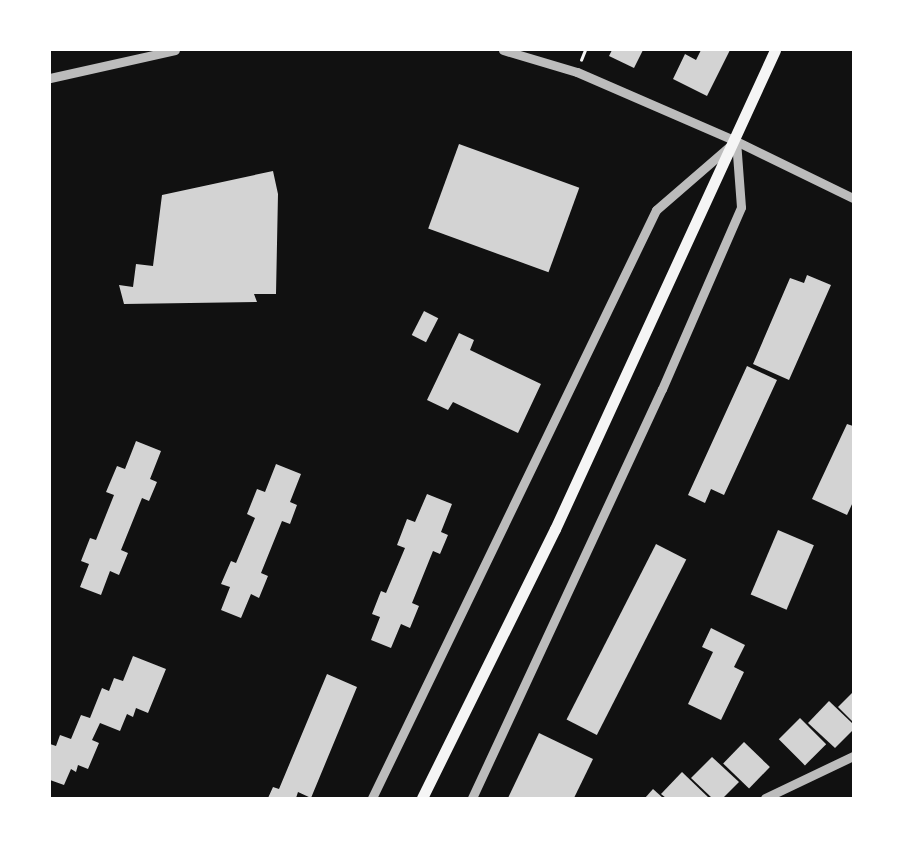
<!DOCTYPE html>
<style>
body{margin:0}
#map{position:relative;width:903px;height:848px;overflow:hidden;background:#111;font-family:Jost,sans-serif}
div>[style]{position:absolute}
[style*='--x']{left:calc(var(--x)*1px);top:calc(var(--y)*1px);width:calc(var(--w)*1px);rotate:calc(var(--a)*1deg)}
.building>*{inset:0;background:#d3d3d3;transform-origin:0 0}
.path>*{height:2.5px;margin:-1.25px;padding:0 1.25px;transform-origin:1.25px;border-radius:1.25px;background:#f5f5f5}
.tertiary>*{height:9px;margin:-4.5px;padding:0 4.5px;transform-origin:4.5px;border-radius:4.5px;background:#bcbcbc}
.primary>*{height:11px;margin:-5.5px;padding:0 5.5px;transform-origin:5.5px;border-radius:5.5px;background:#f5f5f5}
span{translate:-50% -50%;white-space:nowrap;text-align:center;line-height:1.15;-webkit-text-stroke:5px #fff;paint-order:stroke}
.frame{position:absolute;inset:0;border:51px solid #fff;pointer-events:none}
</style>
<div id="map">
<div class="building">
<i style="clip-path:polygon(612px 50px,643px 50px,634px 68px,609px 56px)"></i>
<i style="clip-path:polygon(701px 50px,730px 50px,707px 96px,673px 79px,685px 54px,696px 60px)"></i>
<i style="left:459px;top:144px;width:128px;height:90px;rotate:20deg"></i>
<i style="clip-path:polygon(273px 171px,278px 194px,276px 294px,254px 294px,257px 302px,124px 304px,119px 285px,133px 287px,136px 264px,153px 266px,162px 195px)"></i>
<i style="clip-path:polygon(807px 275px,831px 285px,789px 380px,753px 364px,790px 278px,804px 283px)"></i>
<i style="left:424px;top:311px;width:16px;height:27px;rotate:27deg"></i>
<i style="clip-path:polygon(459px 333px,474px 340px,470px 350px,541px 384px,518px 433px,453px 402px,448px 410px,427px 400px)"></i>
<i style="clip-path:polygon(747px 366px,777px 380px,724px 495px,711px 489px,705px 503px,688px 495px)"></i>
<i style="clip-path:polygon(847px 424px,853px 426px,853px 502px,847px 515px,812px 499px)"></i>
<i style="clip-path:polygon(136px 441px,161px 451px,150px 479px,157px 482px,149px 501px,142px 498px,121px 550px,128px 553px,119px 575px,110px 571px,101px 595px,80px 587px,89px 564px,81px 561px,90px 538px,96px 540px,114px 495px,106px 492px,117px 466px,125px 469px)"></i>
<i style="clip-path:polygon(276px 464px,301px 474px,290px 502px,297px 505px,290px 524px,282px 521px,261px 573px,268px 576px,259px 598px,251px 594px,241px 618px,221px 610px,230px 587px,221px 584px,231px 561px,236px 563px,255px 518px,247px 514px,257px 489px,265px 492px)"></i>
<i style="clip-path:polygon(427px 494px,452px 504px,441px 532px,448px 535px,440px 554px,433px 551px,412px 603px,419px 606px,410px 628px,401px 624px,391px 648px,371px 640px,380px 617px,372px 614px,381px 591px,386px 593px,405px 548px,397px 545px,407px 519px,415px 522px)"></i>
<i style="left:778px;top:530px;width:39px;height:70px;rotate:23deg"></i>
<i style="left:656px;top:544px;width:34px;height:197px;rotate:27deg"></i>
<i style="clip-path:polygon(711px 628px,745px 645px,734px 667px,744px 672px,721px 720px,688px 704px,713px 652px,702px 647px)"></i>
<i style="clip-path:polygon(133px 656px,166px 669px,148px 713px,136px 708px,133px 717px,127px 714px,120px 731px,100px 723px,92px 740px,99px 743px,88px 769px,78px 765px,76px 772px,71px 769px,64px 785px,50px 780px,50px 744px,56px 746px,60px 735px,71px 739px,81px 715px,90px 718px,102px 688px,109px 691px,114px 678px,123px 681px)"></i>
<i style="clip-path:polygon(327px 674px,357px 687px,311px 798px,298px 792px,296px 798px,268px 798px,273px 787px,279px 789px)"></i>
<i style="clip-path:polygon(853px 692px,853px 722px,838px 707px)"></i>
<i style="clip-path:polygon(829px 701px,853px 724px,853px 730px,835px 748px,808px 723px)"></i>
<i style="left:800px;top:718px;width:37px;height:30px;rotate:45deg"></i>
<i style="clip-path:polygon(539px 733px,593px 759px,574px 798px,508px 798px)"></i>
<i style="left:744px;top:742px;width:36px;height:30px;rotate:44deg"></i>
<i style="clip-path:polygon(712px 757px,739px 782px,723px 798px,712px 798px,691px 778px)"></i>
<i style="clip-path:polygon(682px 772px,709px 798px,666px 798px,661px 794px)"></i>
<i style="clip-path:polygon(653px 789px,663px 798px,645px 798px)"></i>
</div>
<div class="path">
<i style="--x:581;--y:60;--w:11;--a:-68"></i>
</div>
<div class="tertiary">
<i style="--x:503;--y:50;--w:77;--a:16.6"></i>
<i style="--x:577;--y:72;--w:173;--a:23.5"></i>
<i style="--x:736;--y:141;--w:130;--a:26"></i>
<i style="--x:50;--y:78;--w:128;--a:-12.6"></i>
<i style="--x:372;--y:798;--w:653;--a:-64.22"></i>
<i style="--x:656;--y:210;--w:98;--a:-40.9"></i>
<i style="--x:472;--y:798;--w:451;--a:-65.1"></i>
<i style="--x:662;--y:389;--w:198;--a:-66.5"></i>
<i style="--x:741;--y:207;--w:66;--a:-94.3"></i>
<i style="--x:765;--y:798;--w:98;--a:-25.5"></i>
</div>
<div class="primary">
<i style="--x:422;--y:798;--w:300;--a:-63.7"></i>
<i style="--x:555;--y:529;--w:527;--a:-65.33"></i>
</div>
<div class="frame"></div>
</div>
